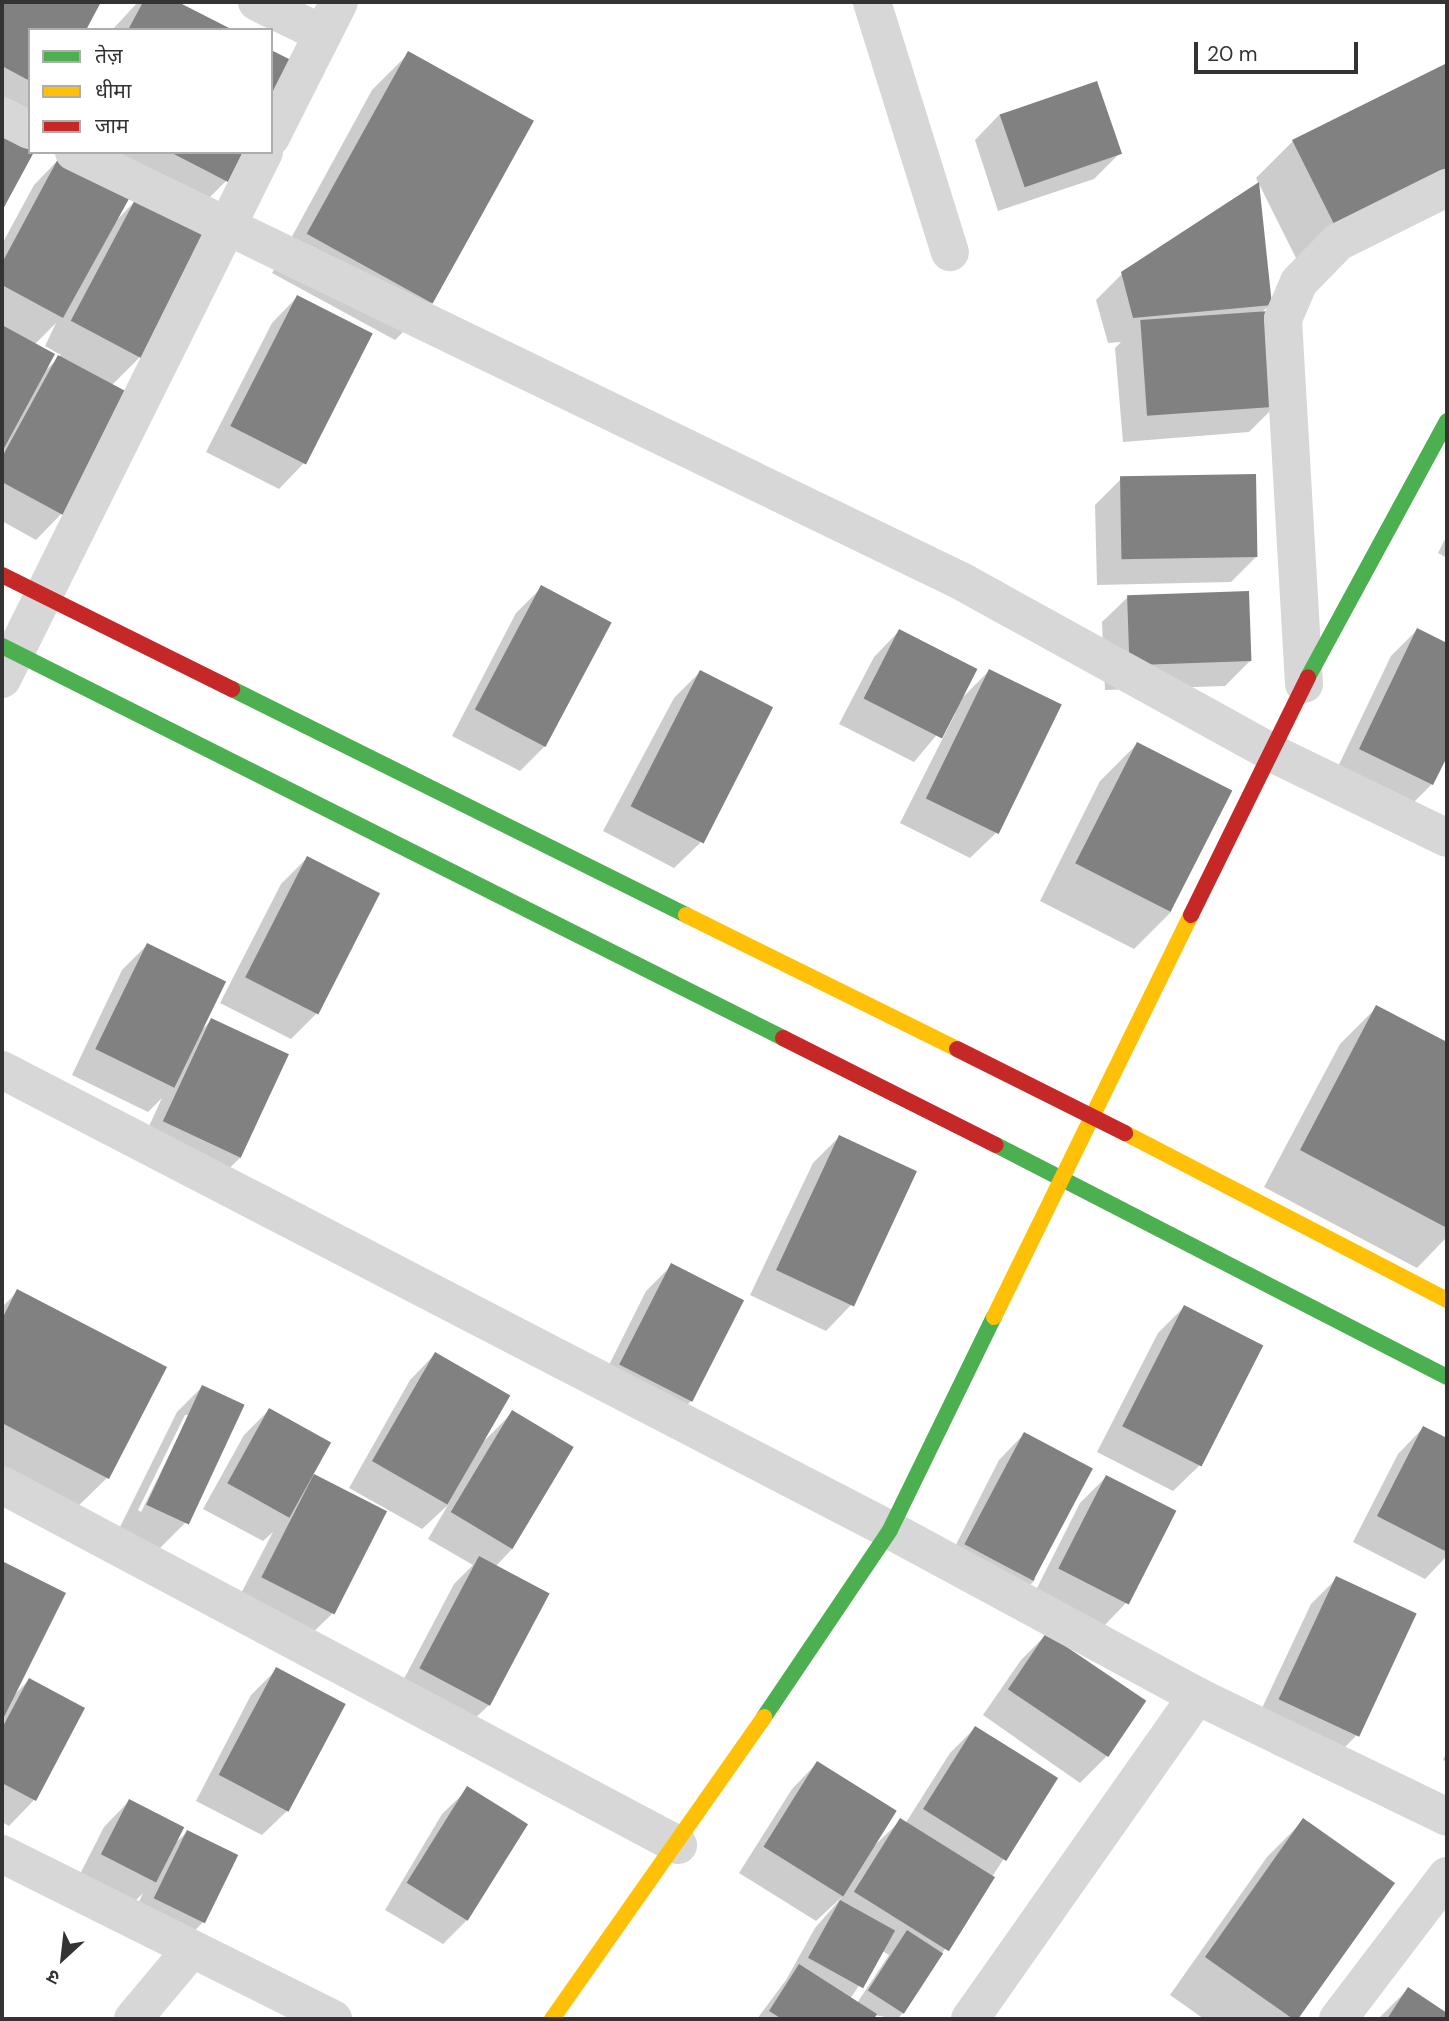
<!DOCTYPE html>
<meta charset="utf-8">
<style>
body{margin:0}
#map{position:relative;width:1449px;height:2021px;overflow:hidden;background:#fff;font-family:"DM Sans","Noto Sans Devanagari",sans-serif}
div>[style]{position:absolute}
[style*='--x']{left:calc(var(--x)*1px);top:calc(var(--y)*1px);width:calc(var(--w)*1px);rotate:calc(var(--a)*1deg)}
.shadow>*{inset:0;background:#0003}
.building>*{inset:0;background:#818181;transform-origin:0 0}
.street>*{height:38px;margin:-19px;padding:0 19px;transform-origin:19px;border-radius:19px;background:#d7d7d7}
.fast>*{height:16px;margin:-8px;padding:0 8px;transform-origin:8px;border-radius:8px;background:#4caf50}
.slow>*{height:16px;margin:-8px;padding:0 8px;transform-origin:8px;border-radius:8px;background:#ffc107}
.jam>*{height:16px;margin:-8px;padding:0 8px;transform-origin:8px;border-radius:8px;background:#c62828}
span{translate:-50% -50%;white-space:nowrap;text-align:center;line-height:1.15;-webkit-text-stroke:7px #fff;paint-order:stroke}
.frame{position:absolute;inset:0;border:4px solid #333;pointer-events:none}
.legend{position:absolute;left:28px;top:28px;width:245px;height:126px;box-sizing:border-box;background:#fff;border:2px solid #adadad;margin:0;padding:9px 12px;list-style:none;font-size:21px;color:#333}
.legend li{display:flex;align-items:center;gap:14px;height:35px}
.legend b{width:35px;border:2px solid #adadad}
.north{position:absolute;left:28px;top:1923px;width:70px;height:70px;-webkit-text-stroke:5px #fff;paint-order:stroke;rotate:207deg;font-size:19px;font-weight:700;line-height:28px;text-align:center;color:#333}
.north::after{content:'';display:block;margin:auto;width:24px;height:32px;background:#333;clip-path:polygon(50% 0,100% 100%,50% 72%,0 100%)}
.scale{position:absolute;left:1194px;top:42px;width:164px;height:32px;box-sizing:border-box;border:4px solid #333;border-top:0;padding-left:9px;font-size:21px;line-height:24px;white-space:nowrap;color:#333;-webkit-text-stroke:5px #fff;paint-order:stroke}
</style>
<div id="map">
<div class="shadow">
<i style="clip-path:polygon(2px 2px,99px 2px,84px 30px,30px 30px,30px 114px,2px 122px)"></i>
<i style="clip-path:polygon(138px 2px,175px 2px,229px 30px,112px 30px)"></i>
<i style="clip-path:polygon(409px 53px,432px 303px,395px 340px,272px 273px,372px 90px)"></i>
<i style="clip-path:polygon(1447px 65px,1447px 199px,1302px 270px,1256px 178px,1293px 141px)"></i>
<i style="clip-path:polygon(1000px 114px,1120px 153px,1094px 179px,998px 211px,975px 140px)"></i>
<i style="clip-path:polygon(62px 152px,241px 152px,226px 181px,189px 218px)"></i>
<i style="clip-path:polygon(evenodd,59px 159px,117px 220px,136px 200px,139px 358px,111px 386px,126px 394px,61px 514px,36px 540px,2px 521px,2px 244px,34px 185px,59px 159px,56px 323px,45px 346px,61px 355px,45px 371px,34px 345px,56px 323px)"></i>
<i style="clip-path:polygon(1122px 274px,1270px 305px,1261px 313px,1274px 407px,1249px 432px,1123px 442px,1115px 348px,1121px 342px,1108px 343px,1096px 300px)"></i>
<i style="clip-path:polygon(297px 297px,304px 463px,279px 489px,206px 452px,272px 323px)"></i>
<i style="clip-path:polygon(1121px 479px,1257px 556px,1231px 582px,1097px 585px,1095px 505px)"></i>
<i style="clip-path:polygon(1447px 535px,1447px 558px,1438px 553px)"></i>
<i style="clip-path:polygon(542px 587px,545px 746px,520px 771px,452px 736px,516px 613px)"></i>
<i style="clip-path:polygon(1128px 597px,1251px 660px,1225px 686px,1105px 690px,1102px 622px)"></i>
<i style="clip-path:polygon(1417px 630px,1447px 645px,1447px 753px,1432px 784px,1406px 810px,1334px 775px,1391px 656px)"></i>
<i style="clip-path:polygon(899px 631px,958px 702px,989px 671px,996px 833px,970px 858px,900px 823px,956px 712px,914px 762px,839px 724px,874px 657px)"></i>
<i style="clip-path:polygon(700px 672px,700px 843px,674px 868px,603px 831px,674px 698px)"></i>
<i style="clip-path:polygon(1137px 744px,1171px 912px,1134px 949px,1040px 901px,1100px 781px)"></i>
<i style="clip-path:polygon(307px 858px,317px 1013px,291px 1039px,220px 1003px,281px 884px)"></i>
<i style="clip-path:polygon(147px 945px,201px 1031px,211px 1020px,241px 1157px,215px 1182px,139px 1148px,162px 1098px,148px 1112px,72px 1075px,122px 970px)"></i>
<i style="clip-path:polygon(1377px 1007px,1447px 1044px,1447px 1237px,1417px 1268px,1264px 1187px,1340px 1044px)"></i>
<i style="clip-path:polygon(839px 1137px,914px 1173px,851px 1305px,826px 1331px,750px 1295px,813px 1163px)"></i>
<i style="clip-path:polygon(671px 1266px,742px 1301px,692px 1400px,667px 1426px,596px 1391px,646px 1291px)"></i>
<i style="clip-path:polygon(18px 1291px,107px 1478px,70px 1514px,2px 1479px,2px 1307px)"></i>
<i style="clip-path:polygon(1184px 1307px,1199px 1466px,1173px 1491px,1097px 1452px,1158px 1333px)"></i>
<i style="clip-path:polygon(435px 1354px,484px 1441px,512px 1413px,513px 1548px,495px 1567px,490px 1704px,464px 1729px,396px 1694px,454px 1584px,473px 1565px,428px 1539px,448px 1505px,422px 1529px,349px 1488px,410px 1380px)"></i>
<i style="clip-path:polygon(evenodd,202px 1387px,185px 1523px,159px 1549px,119px 1529px,177px 1412px,202px 1387px,185px 1415px,189px 1415px,141px 1512px,138px 1510px,185px 1415px)"></i>
<i style="clip-path:polygon(269px 1410px,311px 1474px,385px 1512px,331px 1615px,305px 1640px,236px 1603px,273px 1532px,263px 1541px,203px 1509px,244px 1435px)"></i>
<i style="clip-path:polygon(1423px 1428px,1447px 1440px,1447px 1556px,1425px 1579px,1353px 1542px,1398px 1454px)"></i>
<i style="clip-path:polygon(1024px 1434px,1035px 1580px,1009px 1606px,942px 1572px,999px 1460px)"></i>
<i style="clip-path:polygon(1106px 1477px,1173px 1511px,1127px 1602px,1102px 1628px,1034px 1594px,1080px 1503px)"></i>
<i style="clip-path:polygon(2px 1563px,64px 1594px,13px 1696px,29px 1680px,83px 1708px,34px 1800px,9px 1826px,2px 1822px)"></i>
<i style="clip-path:polygon(1337px 1578px,1356px 1736px,1331px 1761px,1254px 1725px,1311px 1604px)"></i>
<i style="clip-path:polygon(1046px 1635px,1144px 1702px,1106px 1757px,1080px 1783px,983px 1715px,1021px 1660px)"></i>
<i style="clip-path:polygon(276px 1670px,288px 1810px,262px 1835px,196px 1801px,251px 1695px)"></i>
<i style="clip-path:polygon(evenodd,975px 1728px,1056px 1779px,903px 2013px,897px 2019px,874px 2015px,872px 2019px,757px 2019px,786px 1980px,815px 1928px,843px 1896px,816px 1921px,739px 1873px,792px 1789px,817px 1763px,874px 1846px,900px 1821px,905px 1824px,950px 1753px,975px 1728px,882px 1951px,889px 1955px,857px 2003px,850px 1999px,882px 1951px)"></i>
<i style="clip-path:polygon(1447px 1751px,1447px 1762px,1443px 1760px)"></i>
<i style="clip-path:polygon(468px 1789px,468px 1919px,443px 1944px,385px 1910px,442px 1814px)"></i>
<i style="clip-path:polygon(129px 1801px,174px 1844px,187px 1832px,203px 1922px,178px 1948px,129px 1924px,143px 1893px,129px 1907px,77px 1880px,104px 1827px)"></i>
<i style="clip-path:polygon(1304px 1820px,1393px 1883px,1296px 2019px,1204px 2019px,1170px 1995px,1267px 1857px)"></i>
<i style="clip-path:polygon(1408px 1989px,1447px 2015px,1447px 2019px,1378px 2019px)"></i>
</div>
<div class="building">
<i style="clip-path:polygon(2px 2px,101px 2px,86px 30px,30px 30px,30px 81px,2px 66px)"></i>
<i style="clip-path:polygon(143px 2px,178px 2px,233px 30px,128px 30px)"></i>
<i style="clip-path:polygon(271px 50px,291px 60px,271px 98px)"></i>
<i style="left:408px;top:51px;width:144px;height:209px;rotate:29deg"></i>
<i style="clip-path:polygon(1447px 63px,1447px 181px,1339px 234px,1292px 140px)"></i>
<i style="left:1097px;top:81px;width:77px;height:103px;rotate:71deg"></i>
<i style="clip-path:polygon(2px 128px,30px 143px,30px 152px,34px 152px,2px 211px)"></i>
<i style="clip-path:polygon(170px 152px,243px 152px,228px 182px)"></i>
<i style="clip-path:polygon(59px 157px,130px 197px,63px 318px,2px 285px,2px 263px)"></i>
<i style="clip-path:polygon(1259px 182px,1272px 305px,1133px 318px,1121px 272px)"></i>
<i style="left:136px;top:198px;width:81px;height:139px;rotate:28deg"></i>
<i style="left:297px;top:295px;width:85px;height:147px;rotate:27deg"></i>
<i style="left:1269px;top:311px;width:96px;height:129px;rotate:86deg"></i>
<i style="clip-path:polygon(2px 325px,55px 354px,2px 452px)"></i>
<i style="clip-path:polygon(58px 355px,129px 393px,63px 515px,2px 482px,2px 457px)"></i>
<i style="left:1256px;top:474px;width:83px;height:136px;rotate:89deg"></i>
<i style="left:541px;top:585px;width:80px;height:141px;rotate:28deg"></i>
<i style="left:1249px;top:591px;width:70px;height:122px;rotate:88deg"></i>
<i style="clip-path:polygon(1417px 628px,1447px 643px,1447px 757px,1433px 785px,1359px 749px)"></i>
<i style="left:899px;top:629px;width:88px;height:78px;rotate:27deg"></i>
<i style="left:989px;top:669px;width:81px;height:144px;rotate:26deg"></i>
<i style="left:700px;top:670px;width:82px;height:153px;rotate:27deg"></i>
<i style="left:1137px;top:742px;width:107px;height:136px;rotate:27deg"></i>
<i style="left:307px;top:856px;width:82px;height:136px;rotate:27deg"></i>
<i style="left:147px;top:943px;width:88px;height:118px;rotate:26deg"></i>
<i style="clip-path:polygon(1376px 1005px,1447px 1042px,1447px 1228px,1300px 1150px)"></i>
<i style="left:211px;top:1018px;width:86px;height:114px;rotate:25deg"></i>
<i style="left:839px;top:1135px;width:86px;height:149px;rotate:25deg"></i>
<i style="left:671px;top:1263px;width:82px;height:114px;rotate:27deg"></i>
<i style="clip-path:polygon(17px 1289px,167px 1367px,109px 1479px,2px 1423px,2px 1319px)"></i>
<i style="left:1184px;top:1305px;width:89px;height:136px;rotate:27deg"></i>
<i style="left:435px;top:1352px;width:87px;height:126px;rotate:30deg"></i>
<i style="left:202px;top:1385px;width:47px;height:132px;rotate:25deg"></i>
<i style="left:269px;top:1408px;width:71px;height:86px;rotate:29deg"></i>
<i style="left:512px;top:1410px;width:72px;height:119px;rotate:31deg"></i>
<i style="clip-path:polygon(1423px 1426px,1447px 1438px,1447px 1552px,1377px 1516px)"></i>
<i style="left:1024px;top:1432px;width:78px;height:127px;rotate:28deg"></i>
<i style="left:314px;top:1474px;width:82px;height:116px;rotate:27deg"></i>
<i style="left:1106px;top:1475px;width:79px;height:105px;rotate:27deg"></i>
<i style="left:479px;top:1556px;width:80px;height:127px;rotate:28deg"></i>
<i style="clip-path:polygon(2px 1561px,66px 1593px,2px 1721px)"></i>
<i style="left:1336px;top:1576px;width:89px;height:136px;rotate:25deg"></i>
<i style="left:1046px;top:1633px;width:121px;height:68px;rotate:34deg"></i>
<i style="left:276px;top:1667px;width:79px;height:122px;rotate:28deg"></i>
<i style="clip-path:polygon(29px 1678px,85px 1708px,36px 1801px,2px 1783px,2px 1728px)"></i>
<i style="left:975px;top:1726px;width:98px;height:98px;rotate:32deg"></i>
<i style="left:817px;top:1761px;width:94px;height:101px;rotate:32deg"></i>
<i style="left:467px;top:1786px;width:72px;height:114px;rotate:32deg"></i>
<i style="left:129px;top:1799px;width:62px;height:62px;rotate:27deg"></i>
<i style="left:900px;top:1818px;width:112px;height:87px;rotate:32deg"></i>
<i style="clip-path:polygon(1303px 1818px,1395px 1883px,1298px 2019px,1293px 2019px,1205px 1957px)"></i>
<i style="left:187px;top:1830px;width:57px;height:76px;rotate:26deg"></i>
<i style="left:840px;top:1900px;width:63px;height:66px;rotate:29deg"></i>
<i style="left:907px;top:1930px;width:43px;height:72px;rotate:33deg"></i>
<i style="clip-path:polygon(799px 1964px,877px 2014px,874px 2019px,782px 2019px,769px 2011px)"></i>
<i style="clip-path:polygon(1408px 1987px,1447px 2013px,1447px 2019px,1387px 2019px)"></i>
</div>
<div class="street">
<i style="--x:257;--y:2;--w:73;--a:25.9"></i>
<i style="--x:872;--y:2;--w:262;--a:72.7"></i>
<i style="--x:2;--y:116;--w:31;--a:27"></i>
<i style="--x:271;--y:137;--w:151;--a:-63.3"></i>
<i style="--x:74;--y:152;--w:985;--a:25.81"></i>
<i style="--x:961;--y:581;--w:358;--a:28.9"></i>
<i style="--x:1274;--y:754;--w:192;--a:25.9"></i>
<i style="--x:2;--y:679;--w:589;--a:-63.57"></i>
<i style="--x:1304;--y:684;--w:366;--a:-93.3"></i>
<i style="--x:1283;--y:319;--w:40;--a:-66.6"></i>
<i style="--x:1299;--y:282;--w:56;--a:-45.7"></i>
<i style="--x:1338;--y:242;--w:122;--a:-26.4"></i>
<i style="--x:2;--y:1070;--w:1000;--a:27.38"></i>
<i style="--x:890;--y:1530;--w:349;--a:28.4"></i>
<i style="--x:1197;--y:1696;--w:278;--a:25.8"></i>
<i style="--x:2;--y:1485;--w:766;--a:28.04"></i>
<i style="--x:2;--y:1854;--w:370;--a:26.5"></i>
<i style="--x:133;--y:2019;--w:90;--a:-50"></i>
<i style="--x:970;--y:2019;--w:395;--a:-54.9"></i>
<i style="--x:1338;--y:2019;--w:180;--a:-52.7"></i>
</div>
<div class="fast">
<i style="--x:2;--y:646;--w:874;--a:26.65"></i>
<i style="--x:1308;--y:677;--w:291;--a:-61.5"></i>
<i style="--x:232;--y:689;--w:507;--a:26.46"></i>
<i style="--x:996;--y:1145;--w:507;--a:27.22"></i>
<i style="--x:764;--y:1717;--w:225;--a:-56"></i>
<i style="--x:890;--y:1530;--w:237;--a:-64"></i>
</div>
<div class="slow">
<i style="--x:686;--y:915;--w:302;--a:26.3"></i>
<i style="--x:1125;--y:1133;--w:363;--a:27.4"></i>
<i style="--x:994;--y:1317;--w:448;--a:-63.9"></i>
<i style="--x:552;--y:2019;--w:369;--a:-54.9"></i>
</div>
<div class="jam">
<i style="--x:2;--y:575;--w:257;--a:26.4"></i>
<i style="--x:1191;--y:915;--w:265;--a:-63.8"></i>
<i style="--x:783;--y:1038;--w:238;--a:26.7"></i>
<i style="--x:957;--y:1049;--w:188;--a:26.6"></i>
</div>
<div class="frame"></div>
<ul class="legend">
<li><b style="height:9px;background:#4caf50"></b>तेज़</li>
<li><b style="height:9px;background:#ffc107"></b>धीमा</li>
<li><b style="height:9px;background:#c62828"></b>जाम</li>
</ul>
<div class="north">उ</div>
<div class="scale">20 m</div>
</div>
